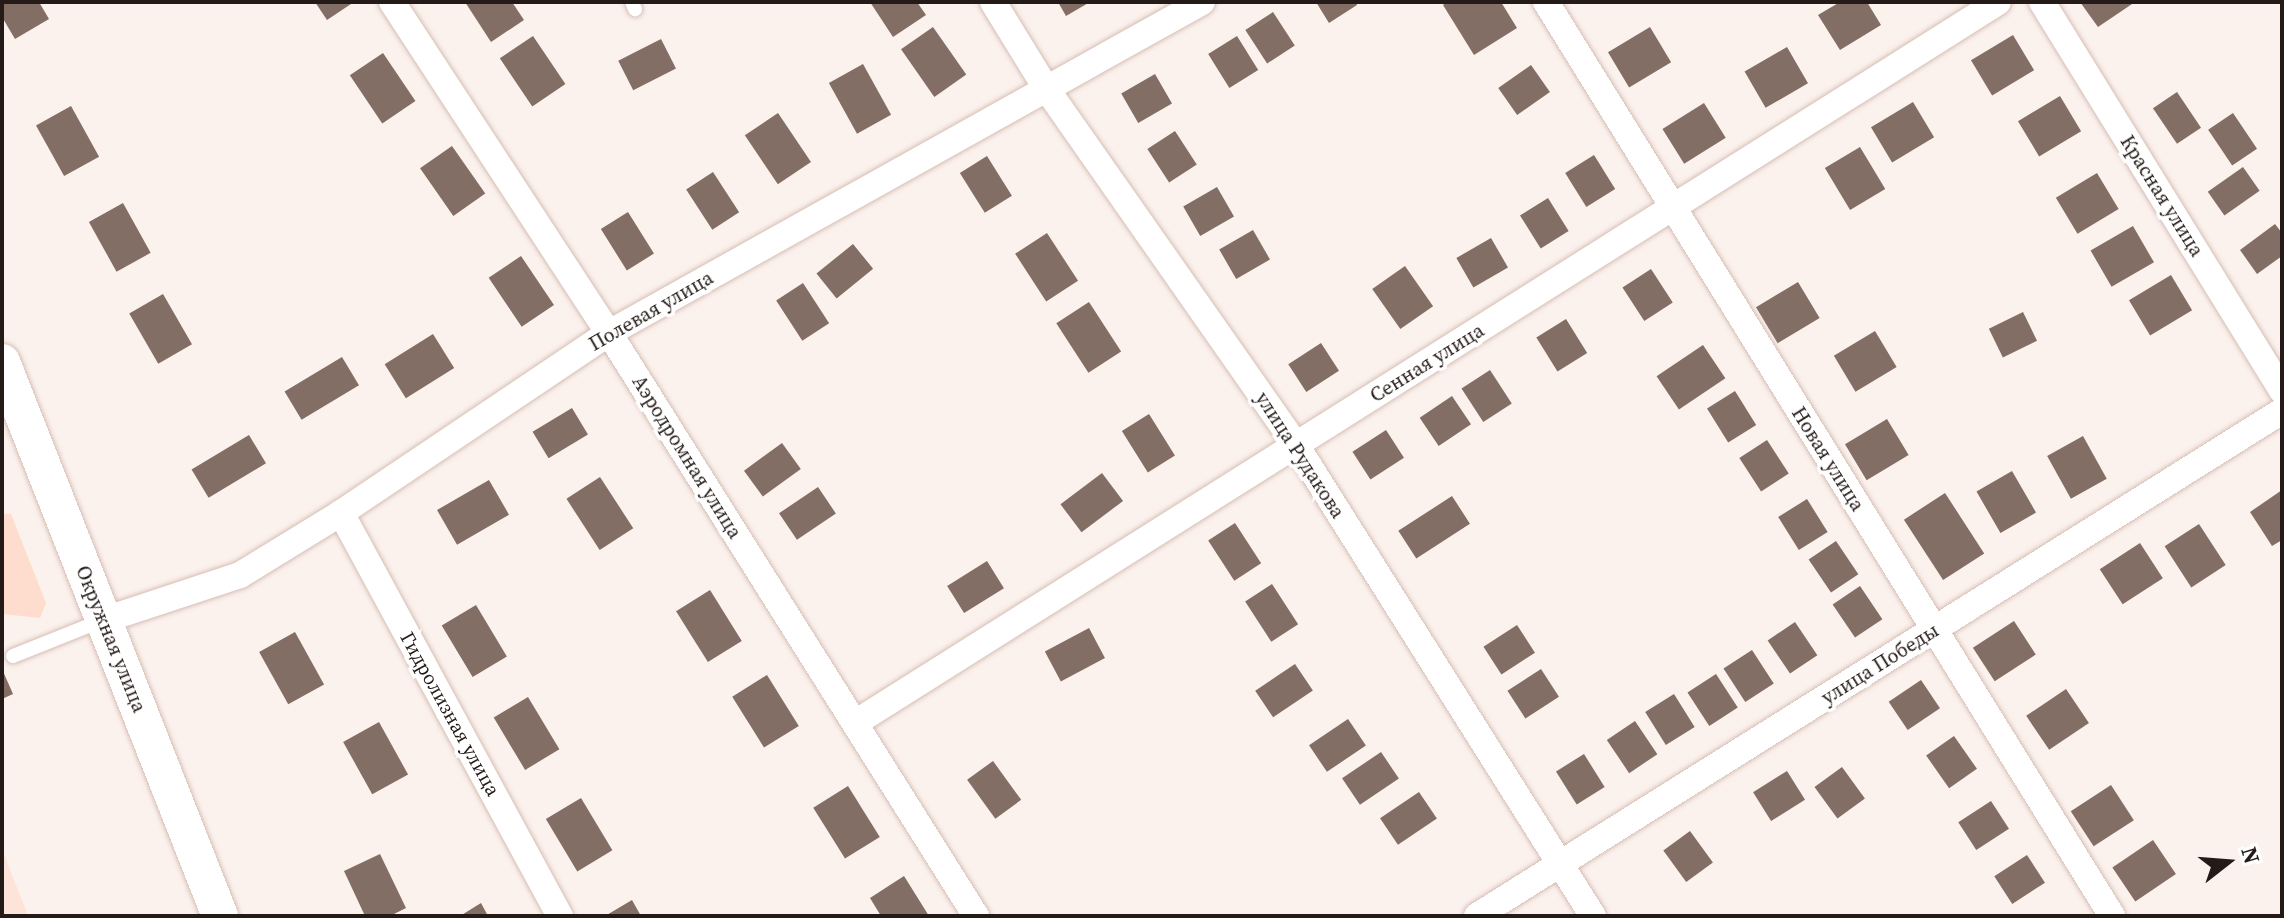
<!DOCTYPE html>
<meta charset="utf-8">
<style>
body{margin:0}
#map{position:relative;width:2284px;height:918px;overflow:hidden;background:#fbf1ed;font-family:"Source Serif 4",serif}
div>[style]{position:absolute}
[style*='--x']{left:calc(var(--x)*1px);top:calc(var(--y)*1px);width:calc(var(--w)*1px);rotate:calc(var(--a)*1deg)}
.built>*{inset:0;background:#fde3d8}
.green>*{inset:0;background:#feddcf}
.building>*{inset:0;background:#836e65;transform-origin:0 0}
.roads{filter:drop-shadow(0 0 2px #d6beb4) drop-shadow(0 0 2px #d6beb4)}
.service>*{height:14px;margin:-7px;padding:0 7px;transform-origin:7px;border-radius:7px;background:#fff}
.minor>*{height:26px;margin:-13px;padding:0 13px;transform-origin:13px;border-radius:13px;background:#fff}
.secondary>*{height:36px;margin:-18px;padding:0 18px;transform-origin:18px;border-radius:18px;background:#fff}
span{translate:-50% -50%;white-space:nowrap;text-align:center;line-height:1.15;-webkit-text-stroke:7px #fff;paint-order:stroke}
.street-label{font-size:20px;color:#241b18}
.frame{position:absolute;inset:0;border:4px solid #241b18;pointer-events:none}
.north{position:absolute;left:2188px;top:822px;width:80px;height:80px;-webkit-text-stroke:6px #fff;paint-order:stroke;rotate:73deg;font-size:22px;font-weight:700;line-height:32px;text-align:center;color:#241b18}
.north::after{content:'';display:block;margin:auto;width:28px;height:36px;background:#241b18;clip-path:polygon(50% 0,100% 100%,50% 72%,0 100%)}
</style>
<div id="map">
<div class="built">
<i style="clip-path:polygon(2px 849px,28px 916px,2px 916px)"></i>
</div>
<div class="green">
<i style="clip-path:polygon(2px 514px,11px 514px,46px 603px,40px 618px,2px 614px)"></i>
</div>
<div class="building">
<i style="clip-path:polygon(2px 2px,39px 2px,49px 19px,15px 39px,2px 17px)"></i>
<i style="clip-path:polygon(315px 2px,354px 2px,327px 20px)"></i>
<i style="clip-path:polygon(465px 2px,512px 2px,524px 20px,491px 42px)"></i>
<i style="clip-path:polygon(870px 2px,917px 2px,926px 15px,893px 37px)"></i>
<i style="clip-path:polygon(1058px 2px,1090px 2px,1066px 16px)"></i>
<i style="clip-path:polygon(1316px 2px,1356px 2px,1357px 5px,1329px 23px)"></i>
<i style="clip-path:polygon(1447px 2px,1501px 2px,1517px 28px,1474px 55px,1443px 5px)"></i>
<i style="clip-path:polygon(1840px 2px,1867px 2px,1881px 25px,1840px 50px,1818px 15px)"></i>
<i style="clip-path:polygon(2080px 2px,2135px 2px,2098px 27px)"></i>
<i style="left:1273px;top:12px;width:40px;height:33px;rotate:57deg"></i>
<i style="left:933px;top:27px;width:58px;height:39px;rotate:55deg"></i>
<i style="left:1650px;top:27px;width:41px;height:49px;rotate:59deg"></i>
<i style="left:2013px;top:35px;width:41px;height:49px;rotate:59deg"></i>
<i style="left:533px;top:36px;width:58px;height:40px;rotate:56deg"></i>
<i style="left:1237px;top:36px;width:40px;height:34px;rotate:58deg"></i>
<i style="left:661px;top:39px;width:33px;height:48px;rotate:63deg"></i>
<i style="left:1787px;top:47px;width:42px;height:49px;rotate:60deg"></i>
<i style="left:383px;top:53px;width:58px;height:40px;rotate:56deg"></i>
<i style="left:863px;top:64px;width:58px;height:39px;rotate:61deg"></i>
<i style="left:1531px;top:65px;width:33px;height:40px;rotate:55deg"></i>
<i style="left:1155px;top:74px;width:34px;height:39px;rotate:60deg"></i>
<i style="left:2177px;top:92px;width:43px;height:29px;rotate:56deg"></i>
<i style="left:2060px;top:96px;width:41px;height:49px;rotate:59deg"></i>
<i style="left:1913px;top:102px;width:41px;height:49px;rotate:59deg"></i>
<i style="left:1704px;top:103px;width:41px;height:49px;rotate:58deg"></i>
<i style="left:71px;top:106px;width:58px;height:40px;rotate:61deg"></i>
<i style="left:778px;top:113px;width:59px;height:40px;rotate:56deg"></i>
<i style="left:2233px;top:113px;width:43px;height:30px;rotate:56deg"></i>
<i style="left:1175px;top:131px;width:40px;height:33px;rotate:57deg"></i>
<i style="left:452px;top:146px;width:58px;height:39px;rotate:55deg"></i>
<i style="left:1860px;top:147px;width:49px;height:41px;rotate:59deg"></i>
<i style="left:1594px;top:155px;width:40px;height:34px;rotate:58deg"></i>
<i style="left:987px;top:156px;width:47px;height:32px;rotate:58deg"></i>
<i style="left:2243px;top:167px;width:29px;height:43px;rotate:55deg"></i>
<i style="left:713px;top:172px;width:48px;height:32px;rotate:57deg"></i>
<i style="left:2097px;top:173px;width:42px;height:48px;rotate:59deg"></i>
<i style="left:1217px;top:187px;width:34px;height:39px;rotate:60deg"></i>
<i style="left:1548px;top:198px;width:39px;height:33px;rotate:58deg"></i>
<i style="left:123px;top:203px;width:57px;height:39px;rotate:61deg"></i>
<i style="left:628px;top:212px;width:49px;height:32px;rotate:58deg"></i>
<i style="clip-path:polygon(2275px 224px,2282px 233px,2282px 256px,2257px 274px,2240px 250px)"></i>
<i style="left:2133px;top:226px;width:42px;height:49px;rotate:60deg"></i>
<i style="left:1253px;top:230px;width:34px;height:39px;rotate:60deg"></i>
<i style="left:1047px;top:233px;width:57px;height:38px;rotate:57deg"></i>
<i style="left:1491px;top:238px;width:34px;height:40px;rotate:60deg"></i>
<i style="left:853px;top:244px;width:32px;height:47px;rotate:51deg"></i>
<i style="left:521px;top:256px;width:59px;height:39px;rotate:56deg"></i>
<i style="left:1405px;top:266px;width:49px;height:40px;rotate:55deg"></i>
<i style="left:1651px;top:269px;width:40px;height:34px;rotate:57deg"></i>
<i style="left:2171px;top:275px;width:41px;height:49px;rotate:59deg"></i>
<i style="left:1798px;top:282px;width:42px;height:49px;rotate:59deg"></i>
<i style="left:803px;top:283px;width:48px;height:32px;rotate:57deg"></i>
<i style="left:163px;top:294px;width:58px;height:39px;rotate:60deg"></i>
<i style="left:1089px;top:302px;width:59px;height:39px;rotate:57deg"></i>
<i style="left:2023px;top:312px;width:32px;height:38px;rotate:64deg"></i>
<i style="left:1566px;top:319px;width:40px;height:35px;rotate:58deg"></i>
<i style="left:1875px;top:331px;width:42px;height:48px;rotate:59deg"></i>
<i style="left:433px;top:334px;width:40px;height:57px;rotate:58deg"></i>
<i style="left:1321px;top:343px;width:33px;height:39px;rotate:57deg"></i>
<i style="left:1703px;top:345px;width:40px;height:56px;rotate:56deg"></i>
<i style="left:342px;top:357px;width:33px;height:67px;rotate:59deg"></i>
<i style="left:1490px;top:370px;width:40px;height:34px;rotate:57deg"></i>
<i style="left:1735px;top:391px;width:40px;height:33px;rotate:58deg"></i>
<i style="left:1452px;top:396px;width:34px;height:39px;rotate:56deg"></i>
<i style="left:572px;top:408px;width:31px;height:46px;rotate:59deg"></i>
<i style="left:1149px;top:414px;width:49px;height:32px;rotate:58deg"></i>
<i style="left:1887px;top:419px;width:42px;height:49px;rotate:59deg"></i>
<i style="left:1386px;top:430px;width:33px;height:40px;rotate:57deg"></i>
<i style="left:249px;top:435px;width:33px;height:67px;rotate:59deg"></i>
<i style="left:2083px;top:436px;width:49px;height:41px;rotate:61deg"></i>
<i style="left:1767px;top:440px;width:40px;height:33px;rotate:57deg"></i>
<i style="left:782px;top:443px;width:32px;height:47px;rotate:54deg"></i>
<i style="left:2012px;top:471px;width:48px;height:41px;rotate:60deg"></i>
<i style="left:1102px;top:473px;width:35px;height:52px;rotate:53deg"></i>
<i style="left:600px;top:477px;width:61px;height:40px;rotate:57deg"></i>
<i style="left:489px;top:480px;width:40px;height:60px;rotate:60deg"></i>
<i style="left:818px;top:487px;width:32px;height:47px;rotate:56deg"></i>
<i style="clip-path:polygon(2282px 490px,2282px 540px,2272px 546px,2250px 512px)"></i>
<i style="left:1945px;top:493px;width:72px;height:49px;rotate:57deg"></i>
<i style="left:1452px;top:496px;width:33px;height:64px;rotate:57deg"></i>
<i style="left:1807px;top:499px;width:39px;height:34px;rotate:58deg"></i>
<i style="left:1235px;top:523px;width:48px;height:32px;rotate:57deg"></i>
<i style="left:2199px;top:524px;width:49px;height:41px;rotate:57deg"></i>
<i style="left:1836px;top:541px;width:40px;height:33px;rotate:56deg"></i>
<i style="left:2140px;top:543px;width:42px;height:48px;rotate:57deg"></i>
<i style="left:987px;top:561px;width:32px;height:47px;rotate:58deg"></i>
<i style="left:1272px;top:584px;width:48px;height:32px;rotate:57deg"></i>
<i style="left:1860px;top:586px;width:40px;height:33px;rotate:56deg"></i>
<i style="left:710px;top:590px;width:60px;height:40px;rotate:58deg"></i>
<i style="left:476px;top:605px;width:60px;height:40px;rotate:59deg"></i>
<i style="left:2014px;top:621px;width:40px;height:49px;rotate:57deg"></i>
<i style="left:1795px;top:622px;width:40px;height:33px;rotate:56deg"></i>
<i style="left:1517px;top:625px;width:33px;height:40px;rotate:57deg"></i>
<i style="left:1089px;top:628px;width:34px;height:50px;rotate:62deg"></i>
<i style="left:295px;top:632px;width:60px;height:41px;rotate:61deg"></i>
<i style="left:1752px;top:650px;width:40px;height:34px;rotate:57deg"></i>
<i style="left:1295px;top:664px;width:32px;height:48px;rotate:56deg"></i>
<i style="clip-path:polygon(2px 669px,13px 694px,2px 699px)"></i>
<i style="left:1541px;top:669px;width:33px;height:40px;rotate:57deg"></i>
<i style="left:1716px;top:674px;width:40px;height:34px;rotate:57deg"></i>
<i style="left:767px;top:675px;width:60px;height:41px;rotate:58deg"></i>
<i style="left:1921px;top:680px;width:34px;height:39px;rotate:56deg"></i>
<i style="left:2066px;top:689px;width:41px;height:48px;rotate:56deg"></i>
<i style="left:1674px;top:694px;width:39px;height:34px;rotate:58deg"></i>
<i style="left:528px;top:697px;width:61px;height:40px;rotate:59deg"></i>
<i style="left:1348px;top:719px;width:32px;height:47px;rotate:56deg"></i>
<i style="left:1635px;top:721px;width:40px;height:34px;rotate:56deg"></i>
<i style="left:379px;top:722px;width:60px;height:41px;rotate:61deg"></i>
<i style="left:1954px;top:736px;width:40px;height:34px;rotate:55deg"></i>
<i style="left:1381px;top:752px;width:32px;height:47px;rotate:56deg"></i>
<i style="left:1584px;top:754px;width:39px;height:33px;rotate:58deg"></i>
<i style="left:993px;top:761px;width:48px;height:32px;rotate:54deg"></i>
<i style="left:1842px;top:767px;width:39px;height:34px;rotate:54deg"></i>
<i style="left:1787px;top:771px;width:34px;height:40px;rotate:58deg"></i>
<i style="left:2111px;top:785px;width:42px;height:48px;rotate:57deg"></i>
<i style="left:848px;top:786px;width:60px;height:41px;rotate:58deg"></i>
<i style="left:1419px;top:792px;width:32px;height:47px;rotate:56deg"></i>
<i style="left:581px;top:798px;width:61px;height:41px;rotate:59deg"></i>
<i style="left:1991px;top:801px;width:33px;height:39px;rotate:57deg"></i>
<i style="left:1690px;top:831px;width:39px;height:33px;rotate:54deg"></i>
<i style="left:2153px;top:840px;width:41px;height:49px;rotate:56deg"></i>
<i style="clip-path:polygon(380px 854px,406px 908px,390px 916px,365px 916px,344px 871px)"></i>
<i style="left:2027px;top:855px;width:33px;height:39px;rotate:57deg"></i>
<i style="clip-path:polygon(904px 876px,929px 916px,881px 916px,870px 898px)"></i>
<i style="clip-path:polygon(632px 900px,641px 916px,605px 916px)"></i>
<i style="clip-path:polygon(481px 903px,488px 916px,460px 916px)"></i>
</div>
<div class="roads">
<div class="service">
<i style="--x:632;--y:2;--w:8;--a:67"></i>
<i style="--x:13;--y:656;--w:97;--a:-21.8"></i>
</div>
<div class="minor">
<i style="--x:392;--y:2;--w:396;--a:56.8"></i>
<i style="--x:609;--y:333;--w:689;--a:57.81"></i>
<i style="--x:993;--y:2;--w:101;--a:58.4"></i>
<i style="--x:1046;--y:88;--w:436;--a:55"></i>
<i style="--x:1296;--y:445;--w:557;--a:57.77"></i>
<i style="--x:1546;--y:2;--w:1075;--a:58.23"></i>
<i style="--x:2042;--y:2;--w:457;--a:58.3"></i>
<i style="--x:341;--y:513;--w:459;--a:61.5"></i>
<i style="--x:104;--y:620;--w:143;--a:-18.3"></i>
<i style="--x:240;--y:575;--w:119;--a:-31.5"></i>
<i style="--x:341;--y:513;--w:323;--a:-33.9"></i>
<i style="--x:609;--y:333;--w:679;--a:-29.17"></i>
<i style="--x:855;--y:723;--w:1351;--a:-32.24"></i>
<i style="--x:1477;--y:916;--w:950;--a:-32.1"></i>
</div>
<div class="secondary">
<i style="--x:2;--y:362;--w:595;--a:68.52"></i>
</div>
</div>
<div class="street-label">
<span style="left:2162px;top:196px;rotate:58deg">Красная улица</span>
<span style="left:651px;top:311px;rotate:-30deg">Полевая улица</span>
<span style="left:1427px;top:363px;rotate:-32deg">Сенная улица</span>
<span style="left:1300px;top:455px;rotate:57deg">улица Рудакова</span>
<span style="left:687px;top:457px;rotate:58deg">Аэродромная улица</span>
<span style="left:1828px;top:459px;rotate:58deg">Новая улица</span>
<span style="left:111px;top:639px;rotate:68deg">Окружная улица</span>
<span style="left:1880px;top:664px;rotate:-32deg">улица Победы</span>
<span style="left:450px;top:714px;rotate:61deg">Гидролизная улица</span>
</div>
<div class="frame"></div>
<div class="north">N</div>
</div>
